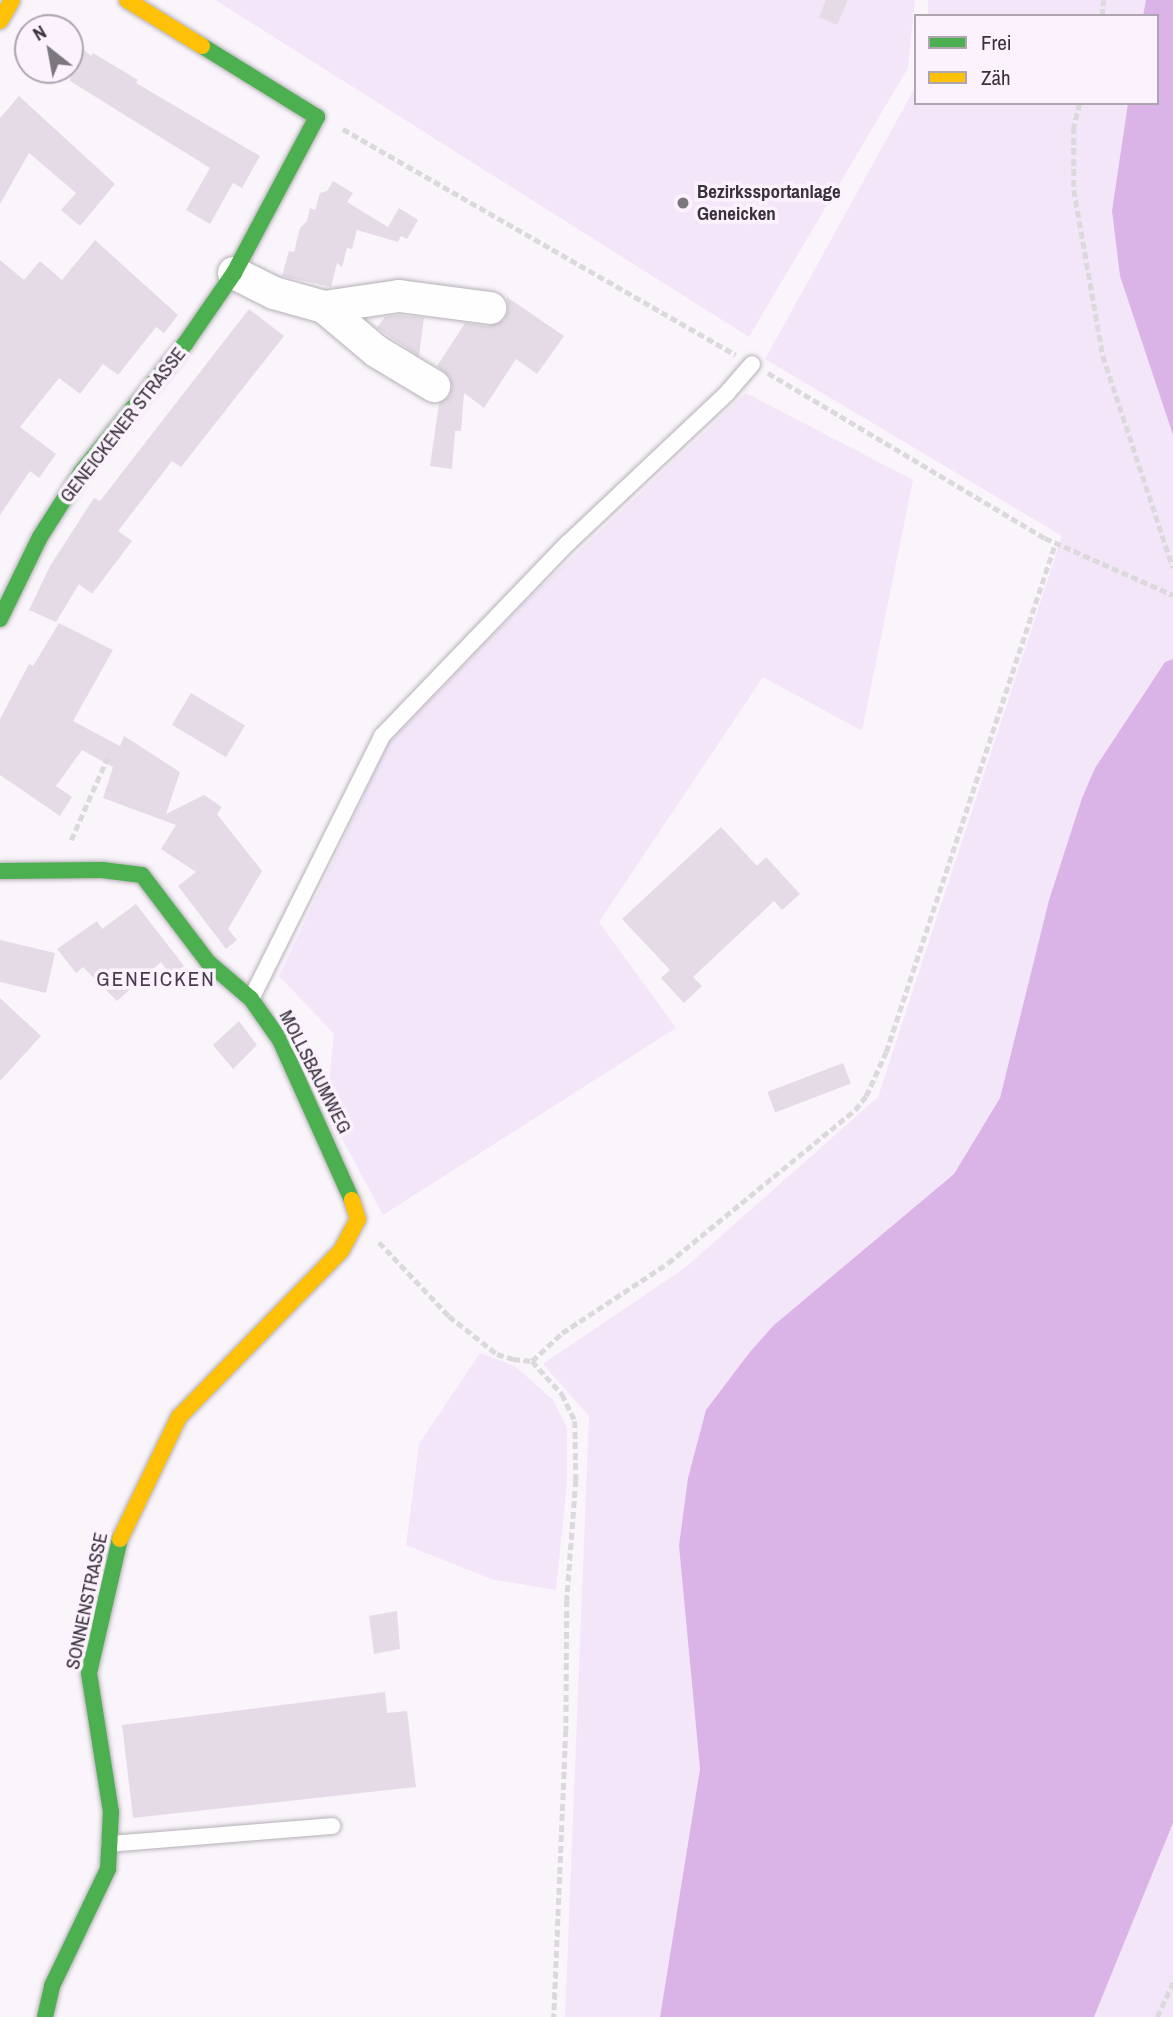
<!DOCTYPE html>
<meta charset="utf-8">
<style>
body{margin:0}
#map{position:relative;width:1173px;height:2017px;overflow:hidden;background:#faf5fb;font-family:"Archivo Narrow",sans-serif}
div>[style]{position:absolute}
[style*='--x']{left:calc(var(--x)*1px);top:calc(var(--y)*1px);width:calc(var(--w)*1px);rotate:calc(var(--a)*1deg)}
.green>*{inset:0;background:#f4e6f9;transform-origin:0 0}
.water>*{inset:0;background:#dab3e7}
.building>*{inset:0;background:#e4dbe6;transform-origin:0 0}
.path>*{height:4.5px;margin-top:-2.25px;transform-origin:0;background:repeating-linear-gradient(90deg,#dbd9dc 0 7px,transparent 0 10.5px)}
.roads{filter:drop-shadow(0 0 2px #b5b0b6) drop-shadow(0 0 2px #b5b0b6)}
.lane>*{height:16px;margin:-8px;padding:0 8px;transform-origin:8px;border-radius:8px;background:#fefefe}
.street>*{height:32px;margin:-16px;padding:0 16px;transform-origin:16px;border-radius:16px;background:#fefefe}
.fast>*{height:16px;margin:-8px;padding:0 8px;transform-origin:8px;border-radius:8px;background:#4caf50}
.slow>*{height:16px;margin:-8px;padding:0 8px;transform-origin:8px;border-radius:8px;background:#ffc107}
.dots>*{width:19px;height:19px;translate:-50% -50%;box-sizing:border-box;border:4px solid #fbf2fe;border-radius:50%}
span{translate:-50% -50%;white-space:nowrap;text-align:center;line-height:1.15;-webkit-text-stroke:7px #fbf2fe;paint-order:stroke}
.poi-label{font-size:19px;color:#38323a;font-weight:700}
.left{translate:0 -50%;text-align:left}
.street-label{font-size:19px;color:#38323a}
.neighbourhood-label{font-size:21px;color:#473c4b;letter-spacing:2px}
.legend{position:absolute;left:914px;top:14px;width:245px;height:91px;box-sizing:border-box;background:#fbf2fe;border:2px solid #ada5b0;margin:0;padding:9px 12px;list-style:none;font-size:21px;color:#38323a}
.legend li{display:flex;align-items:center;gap:14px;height:35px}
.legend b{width:35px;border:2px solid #ada5b0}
.north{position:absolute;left:14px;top:14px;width:70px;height:70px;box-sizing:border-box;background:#fbf2fe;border:2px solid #ada5b0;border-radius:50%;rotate:329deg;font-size:19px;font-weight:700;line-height:28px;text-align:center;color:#38323a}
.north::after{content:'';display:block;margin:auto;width:24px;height:32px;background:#7c767e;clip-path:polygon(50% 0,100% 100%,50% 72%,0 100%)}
</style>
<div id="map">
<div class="green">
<i style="clip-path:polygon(215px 0,915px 0,908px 68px,749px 337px)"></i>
<i style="left:928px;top:0;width:218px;height:16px"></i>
<i style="clip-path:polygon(916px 86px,916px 103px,1128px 103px,1112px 211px,1120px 276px,1173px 435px,1173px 659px,1165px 662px,1095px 768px,1082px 798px,1049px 900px,1000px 1099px,954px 1174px,774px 1325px,679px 1546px,700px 1769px,660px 2017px,565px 2017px,589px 1416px,543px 1364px,686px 1267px,878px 1097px,1062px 536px,765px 359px)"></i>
<i style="clip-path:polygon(746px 393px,913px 480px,862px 731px,763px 677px,599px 922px,676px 1028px,383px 1215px,326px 1109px,334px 1034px,279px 976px,388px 744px,528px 599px)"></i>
<i style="clip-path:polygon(480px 1353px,515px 1366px,553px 1400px,567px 1428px,567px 1482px,556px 1590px,491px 1579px,406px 1545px,419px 1444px)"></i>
<i style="clip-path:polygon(1173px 1823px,1173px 2017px,1094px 2017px)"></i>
</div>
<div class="water">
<i style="clip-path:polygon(1146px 0,1173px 0,1173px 435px,1120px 276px,1112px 211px,1128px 103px,1157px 103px,1157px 16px,1143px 16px)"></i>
<i style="clip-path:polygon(1173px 659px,1173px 1823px,1094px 2017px,660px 2017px,700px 1769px,679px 1546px,688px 1478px,706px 1410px,750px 1352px,774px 1325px,954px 1174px,1000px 1098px,1049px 900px,1082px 798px,1095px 768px,1165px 662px)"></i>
</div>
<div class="building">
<i style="clip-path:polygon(826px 0,848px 0,837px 25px,819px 17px)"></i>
<i style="clip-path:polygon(70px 38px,91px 56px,93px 53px,138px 80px,136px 83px,260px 156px,242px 188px,233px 183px,210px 224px,186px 210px,210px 168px,70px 81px)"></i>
<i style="clip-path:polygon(19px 96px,115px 184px,80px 226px,61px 210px,76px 193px,29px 153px,0 204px,0 118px)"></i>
<i style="clip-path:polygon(333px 181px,353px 193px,347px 202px,388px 227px,399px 208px,418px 220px,407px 239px,401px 236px,398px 242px,357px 230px,352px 249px,347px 248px,342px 267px,337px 263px,331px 287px,282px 276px,289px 251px,294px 252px,300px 228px,307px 221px,310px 208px,315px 210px,320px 193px,327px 191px)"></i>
<i style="clip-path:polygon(95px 240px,178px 315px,164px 333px,156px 327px,118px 375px,103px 364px,80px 394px,59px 378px,20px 427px,56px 454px,39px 478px,30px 471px,0 515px,0 260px,24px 280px,40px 261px,62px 280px)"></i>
<i style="clip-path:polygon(507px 297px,564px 336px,537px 374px,516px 359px,484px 408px,464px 393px,461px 431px,455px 431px,452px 469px,430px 466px,439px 403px,449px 396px,452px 387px,450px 377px,437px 366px,465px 323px,488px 326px,504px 320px,508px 311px)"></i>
<i style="clip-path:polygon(249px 309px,284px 336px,181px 467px,172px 461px,118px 531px,132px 541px,92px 594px,79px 584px,56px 622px,29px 610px,50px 566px,94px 498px,100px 501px)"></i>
<i style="clip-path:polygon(399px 315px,424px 318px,419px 356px,377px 328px,385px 317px)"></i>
<i style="clip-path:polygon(59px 623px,113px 650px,73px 721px,120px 746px,124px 736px,180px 772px,166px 814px,204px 795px,222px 807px,217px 814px,262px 871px,228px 929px,237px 940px,226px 949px,178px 886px,196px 872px,161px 849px,176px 825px,103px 798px,113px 767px,82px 750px,56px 786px,72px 797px,60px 816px,0 775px,0 719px,29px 664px,33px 666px)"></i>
<i style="left:191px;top:693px;width:63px;height:37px;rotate:31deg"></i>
<i style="clip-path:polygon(721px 827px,757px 866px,766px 857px,800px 894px,782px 910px,774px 901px,693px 977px,702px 986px,684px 1003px,661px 978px,670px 970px,622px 919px)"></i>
<i style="clip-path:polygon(136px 904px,184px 966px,171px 976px,161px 962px,117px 1001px,83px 967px,76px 973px,57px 949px,97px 921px,102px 929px)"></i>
<i style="clip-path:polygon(0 940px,55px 953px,46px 993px,0 982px)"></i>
<i style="clip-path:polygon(0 998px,41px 1036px,0 1081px)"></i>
<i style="clip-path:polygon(239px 1021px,257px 1045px,233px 1069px,213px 1045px)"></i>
<i style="left:843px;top:1063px;width:22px;height:81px;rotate:69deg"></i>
<i style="clip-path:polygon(397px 1611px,400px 1649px,374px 1654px,369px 1616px)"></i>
<i style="clip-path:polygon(385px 1692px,387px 1713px,407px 1711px,416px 1787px,133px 1818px,122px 1725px)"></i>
</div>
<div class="path">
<i style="--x:1102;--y:16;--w:16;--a:-86"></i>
<i style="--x:1080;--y:103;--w:25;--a:104"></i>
<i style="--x:1074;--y:127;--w:63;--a:90"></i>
<i style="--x:1074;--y:190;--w:169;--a:80.1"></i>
<i style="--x:1103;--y:356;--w:223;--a:71.7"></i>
<i style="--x:343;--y:129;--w:453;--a:29.9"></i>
<i style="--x:768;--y:373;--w:322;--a:30.8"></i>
<i style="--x:1045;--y:538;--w:140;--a:24"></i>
<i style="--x:71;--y:840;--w:96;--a:-66.1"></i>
<i style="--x:379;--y:1242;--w:102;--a:46.6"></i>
<i style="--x:449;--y:1316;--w:61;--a:38.4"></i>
<i style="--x:497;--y:1354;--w:17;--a:17"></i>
<i style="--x:513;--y:1359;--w:19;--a:6"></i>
<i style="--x:532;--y:1361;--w:41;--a:-43"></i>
<i style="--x:562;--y:1333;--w:127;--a:-33.4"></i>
<i style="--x:668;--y:1263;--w:242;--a:-39.3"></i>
<i style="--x:855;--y:1110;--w:18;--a:-52"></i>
<i style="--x:866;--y:1096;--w:48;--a:-65.6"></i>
<i style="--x:886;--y:1052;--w:535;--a:-71.6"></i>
<i style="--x:532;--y:1361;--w:45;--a:47.7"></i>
<i style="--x:562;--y:1394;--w:30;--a:64"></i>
<i style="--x:575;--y:1421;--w:59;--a:89"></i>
<i style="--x:576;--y:1480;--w:120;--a:94.3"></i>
<i style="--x:567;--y:1600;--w:130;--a:90.4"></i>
<i style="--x:566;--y:1730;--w:287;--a:92.4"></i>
<i style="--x:1157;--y:2017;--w:38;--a:-65"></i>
</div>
<div class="roads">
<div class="lane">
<i style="--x:251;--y:999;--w:294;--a:-63.5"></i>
<i style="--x:382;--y:736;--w:268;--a:-46.1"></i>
<i style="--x:568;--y:543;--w:219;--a:-43.3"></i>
<i style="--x:727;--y:393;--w:38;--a:-49"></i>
<i style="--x:109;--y:1844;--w:224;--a:-4.6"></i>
</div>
<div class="street">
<i style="--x:234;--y:273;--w:45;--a:26.6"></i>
<i style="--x:274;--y:293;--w:52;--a:15.6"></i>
<i style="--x:324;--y:307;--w:68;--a:40.2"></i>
<i style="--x:376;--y:351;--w:68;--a:31.1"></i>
<i style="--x:324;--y:307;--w:76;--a:-8.3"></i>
<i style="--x:399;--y:296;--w:92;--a:7.5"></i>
</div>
<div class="fast">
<i style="--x:0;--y:619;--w:91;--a:-64"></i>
<i style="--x:40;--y:537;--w:78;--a:-57.5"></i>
<i style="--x:82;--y:471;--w:164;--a:-51"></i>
<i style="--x:185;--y:344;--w:86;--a:-55.4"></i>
<i style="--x:234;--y:273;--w:177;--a:-62"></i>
<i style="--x:317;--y:117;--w:135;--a:-148.3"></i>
<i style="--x:0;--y:871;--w:102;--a:-0.6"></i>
<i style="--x:102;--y:870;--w:40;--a:7.1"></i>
<i style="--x:142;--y:875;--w:109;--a:52.8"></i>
<i style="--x:208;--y:962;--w:57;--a:40.7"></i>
<i style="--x:251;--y:999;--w:50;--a:54.7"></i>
<i style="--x:280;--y:1040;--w:175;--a:65.8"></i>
<i style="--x:45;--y:2017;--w:32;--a:-77"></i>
<i style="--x:52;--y:1986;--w:130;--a:-64.4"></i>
<i style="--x:108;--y:1869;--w:57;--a:-87"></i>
<i style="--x:111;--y:1812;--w:141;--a:-99"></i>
<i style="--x:89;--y:1673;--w:138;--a:-77"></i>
</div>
<div class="slow">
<i style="--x:127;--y:0;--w:88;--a:31.5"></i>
<i style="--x:0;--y:21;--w:24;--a:-60"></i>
<i style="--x:120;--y:1539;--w:136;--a:-64.2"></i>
<i style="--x:179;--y:1417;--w:232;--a:-45.7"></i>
<i style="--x:341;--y:1251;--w:36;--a:-62"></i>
<i style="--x:358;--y:1219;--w:20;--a:-108"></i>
</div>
</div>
<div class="dots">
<i style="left:683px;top:203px;background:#7c767e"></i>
</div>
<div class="poi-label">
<span class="left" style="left:697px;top:203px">Bezirkssportanlage<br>Geneicken</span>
</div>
<div class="street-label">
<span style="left:123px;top:425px;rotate:-52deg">GENEICKENER STRASSE</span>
<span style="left:315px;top:1072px;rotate:63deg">MOLLSBAUMWEG</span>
<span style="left:87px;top:1601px;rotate:-78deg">SONNENSTRASSE</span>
</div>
<div class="neighbourhood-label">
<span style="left:156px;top:979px">GENEICKEN</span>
</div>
<ul class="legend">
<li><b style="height:9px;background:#4caf50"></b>Frei</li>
<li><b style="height:9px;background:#ffc107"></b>Zäh</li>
</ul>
<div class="north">N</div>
</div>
